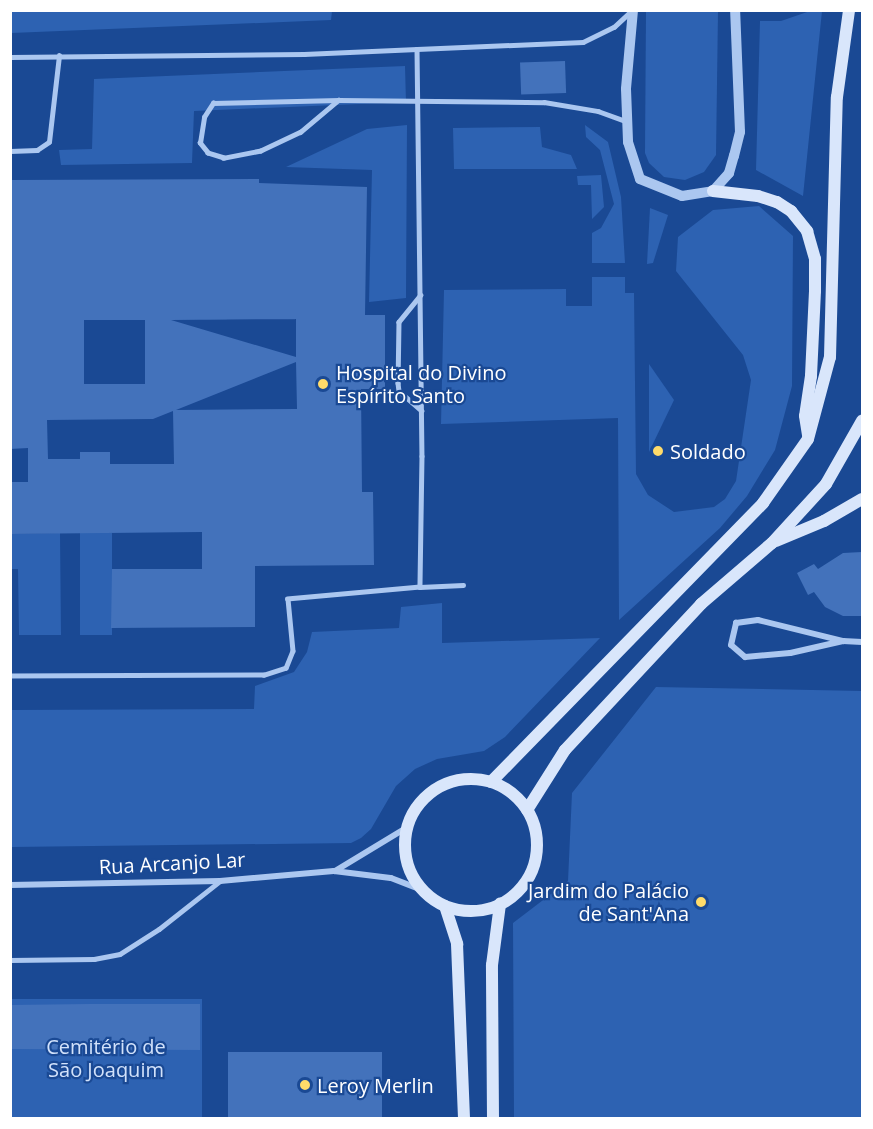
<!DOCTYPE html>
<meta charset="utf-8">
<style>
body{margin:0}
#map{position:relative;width:873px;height:1129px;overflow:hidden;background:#1a4994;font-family:"Open Sans",sans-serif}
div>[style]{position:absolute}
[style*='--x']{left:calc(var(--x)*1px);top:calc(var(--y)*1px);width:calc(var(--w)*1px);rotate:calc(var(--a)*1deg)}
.green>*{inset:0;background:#2d62b2;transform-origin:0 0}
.building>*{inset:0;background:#4372bb;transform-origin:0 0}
.service>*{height:4.5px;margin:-2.25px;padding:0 2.25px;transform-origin:2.25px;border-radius:2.25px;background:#abc7f0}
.minor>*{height:6px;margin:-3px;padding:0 3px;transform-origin:3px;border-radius:3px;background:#abc7f0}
.tertiary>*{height:10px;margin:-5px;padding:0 5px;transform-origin:5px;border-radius:5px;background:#abc7f0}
.secondary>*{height:12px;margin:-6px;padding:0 6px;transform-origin:6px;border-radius:6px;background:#d9e6fb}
.secondary>.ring{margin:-6px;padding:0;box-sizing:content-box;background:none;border:12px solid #d9e6fb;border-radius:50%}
.dots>*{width:16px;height:16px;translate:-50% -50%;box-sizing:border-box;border:3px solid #1a4994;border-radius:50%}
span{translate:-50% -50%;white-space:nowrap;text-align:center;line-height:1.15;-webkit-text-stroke:4.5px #1a4994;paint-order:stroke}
.poi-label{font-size:20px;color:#fff}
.left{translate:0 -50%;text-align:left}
.right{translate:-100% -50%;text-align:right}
.street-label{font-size:20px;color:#fff}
.park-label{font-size:20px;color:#d2e2fb}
.frame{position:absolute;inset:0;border:12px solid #fff;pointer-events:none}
</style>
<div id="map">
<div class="green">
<i style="clip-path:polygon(813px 10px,822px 11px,803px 196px,756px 170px,760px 21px,781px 21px)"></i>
<i style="clip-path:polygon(10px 11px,11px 10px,332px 11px,331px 20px,11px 33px)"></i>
<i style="clip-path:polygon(646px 11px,718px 11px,716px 155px,704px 172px,685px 180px,664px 177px,649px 163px,645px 153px)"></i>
<i style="clip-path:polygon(405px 66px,406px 102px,194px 111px,192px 163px,61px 165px,59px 150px,92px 149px,94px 79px)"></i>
<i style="clip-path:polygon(407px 125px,406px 298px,369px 302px,372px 170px,286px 167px,367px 129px)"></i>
<i style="clip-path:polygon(585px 125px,608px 142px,621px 197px,625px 263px,592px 263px,592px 233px,601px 228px,614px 204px,600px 150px,586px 137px)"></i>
<i style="clip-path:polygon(540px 127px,542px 147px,571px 155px,577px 169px,454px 169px,453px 128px)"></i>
<i style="clip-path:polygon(601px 175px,604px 207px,592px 219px,591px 185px,578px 185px,577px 176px)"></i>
<i style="clip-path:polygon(759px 206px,793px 236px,792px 386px,775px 450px,747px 496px,720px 528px,619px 620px,618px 418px,441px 424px,444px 290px,566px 289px,566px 306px,592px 306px,592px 277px,625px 277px,625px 293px,634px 293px,636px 474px,648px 495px,674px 512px,714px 507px,725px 499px,736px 481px,751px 380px,743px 355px,676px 271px,678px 237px,713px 210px)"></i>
<i style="clip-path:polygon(650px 208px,668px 215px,653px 263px,647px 264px)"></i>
<i style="clip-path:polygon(649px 364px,674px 400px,649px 452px)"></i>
<i style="clip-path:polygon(60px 533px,61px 635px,19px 635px,18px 569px,11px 569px,10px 534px)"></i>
<i style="left:80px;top:533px;width:32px;height:102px"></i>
<i style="clip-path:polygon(442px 603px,442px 643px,600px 638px,505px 737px,484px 751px,437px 759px,415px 769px,396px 786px,371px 829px,361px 838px,351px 843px,11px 847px,11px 710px,254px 709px,255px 686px,294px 672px,307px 652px,312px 632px,399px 628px,401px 607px)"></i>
<i style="clip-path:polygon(656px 687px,862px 691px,862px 1118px,514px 1118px,513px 923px,568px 881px,572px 793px)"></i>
<i style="left:10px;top:999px;width:192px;height:119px"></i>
</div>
<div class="building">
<i style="left:565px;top:61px;width:32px;height:45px;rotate:88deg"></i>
<i style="clip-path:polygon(evenodd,259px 179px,259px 183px,367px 187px,365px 315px,385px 315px,385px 389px,361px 389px,362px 492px,373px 492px,374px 565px,255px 566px,255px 627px,111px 628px,112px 569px,202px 569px,202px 532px,10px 534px,10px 482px,28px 482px,28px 448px,10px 449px,10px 180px,259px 179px,296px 319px,296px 357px,171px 320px,296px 319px,259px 179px,84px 320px,145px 320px,145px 384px,84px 384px,84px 320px,259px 179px,296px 362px,297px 409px,176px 410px,296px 362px,259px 179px,173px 411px,174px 464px,110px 464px,110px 452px,80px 452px,80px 459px,48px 459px,47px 420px,153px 419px,173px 411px)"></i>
<i style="clip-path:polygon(862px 552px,862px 616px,843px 616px,825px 607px,814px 592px,808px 595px,797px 573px,814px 564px,818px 569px,843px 553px)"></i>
<i style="clip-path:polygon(89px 1004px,200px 1004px,200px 1050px,10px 1049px,10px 1005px)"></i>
<i style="left:228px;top:1052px;width:154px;height:67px"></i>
</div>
<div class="service">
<i style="--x:417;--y:49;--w:166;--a:-2.4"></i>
<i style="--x:583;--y:42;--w:34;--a:-26"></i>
<i style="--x:614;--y:27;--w:22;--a:-43"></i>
<i style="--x:10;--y:57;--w:294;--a:-0.6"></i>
<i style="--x:304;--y:54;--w:113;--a:-2.5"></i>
<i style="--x:417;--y:49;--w:407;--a:89.3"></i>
<i style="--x:422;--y:456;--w:131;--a:90.9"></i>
<i style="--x:420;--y:587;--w:133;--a:174.8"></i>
<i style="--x:288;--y:599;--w:52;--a:84.5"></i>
<i style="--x:293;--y:651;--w:18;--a:112"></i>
<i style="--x:286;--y:668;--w:23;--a:162"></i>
<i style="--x:264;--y:675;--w:254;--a:179.8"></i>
<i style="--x:339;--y:100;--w:50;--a:139.9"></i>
<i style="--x:301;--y:132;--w:44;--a:154.6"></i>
<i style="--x:261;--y:151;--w:38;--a:169"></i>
<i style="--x:224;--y:158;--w:17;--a:-163"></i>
<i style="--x:208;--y:153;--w:13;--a:-129"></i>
<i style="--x:200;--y:143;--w:26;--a:-81"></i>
<i style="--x:204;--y:117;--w:17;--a:-57"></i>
<i style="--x:213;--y:103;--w:126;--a:-1.4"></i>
<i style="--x:339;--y:100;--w:205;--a:0.6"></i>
<i style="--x:544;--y:102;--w:55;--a:9.5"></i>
<i style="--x:598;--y:111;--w:30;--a:20"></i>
<i style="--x:10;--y:151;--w:27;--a:-2"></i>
<i style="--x:37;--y:150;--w:14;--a:-34"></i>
<i style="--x:49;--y:142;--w:87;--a:-83.4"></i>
<i style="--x:421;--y:295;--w:35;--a:129"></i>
<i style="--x:399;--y:322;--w:61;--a:90.9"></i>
<i style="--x:398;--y:383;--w:8;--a:83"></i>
<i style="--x:399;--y:391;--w:30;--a:41"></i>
<i style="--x:420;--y:587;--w:43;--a:-2.7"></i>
<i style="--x:10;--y:960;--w:84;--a:-0.7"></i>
<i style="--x:94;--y:959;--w:26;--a:-11"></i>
<i style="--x:120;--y:954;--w:46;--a:-32.7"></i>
<i style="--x:159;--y:929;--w:78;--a:-38.2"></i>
</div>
<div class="minor">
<i style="--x:843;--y:641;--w:54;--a:167.2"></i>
<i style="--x:790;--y:653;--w:45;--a:174.9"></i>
<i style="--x:745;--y:657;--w:18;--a:-139"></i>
<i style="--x:731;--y:645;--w:23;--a:-77"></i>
<i style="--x:736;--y:623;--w:22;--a:-8"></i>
<i style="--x:758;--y:620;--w:88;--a:13.9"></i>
<i style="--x:843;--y:641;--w:19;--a:3"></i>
<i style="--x:335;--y:871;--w:83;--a:-31.2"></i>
<i style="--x:10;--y:885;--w:210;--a:-1.1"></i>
<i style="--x:220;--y:881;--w:114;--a:-5"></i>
<i style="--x:334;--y:871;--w:57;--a:7"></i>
<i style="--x:391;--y:878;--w:33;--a:21"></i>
</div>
<div class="tertiary">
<i style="--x:633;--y:10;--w:79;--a:95.1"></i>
<i style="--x:626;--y:89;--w:53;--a:87.8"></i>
<i style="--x:628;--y:142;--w:39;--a:72"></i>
<i style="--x:640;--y:179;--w:45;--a:22"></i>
<i style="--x:682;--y:196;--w:31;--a:-9"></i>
<i style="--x:713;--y:191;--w:24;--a:-48"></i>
<i style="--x:729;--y:173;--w:18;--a:-74"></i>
<i style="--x:734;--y:156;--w:25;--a:-76"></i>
<i style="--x:740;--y:132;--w:122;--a:-92.3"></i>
</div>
<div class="secondary">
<i style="--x:713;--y:191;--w:45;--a:6.3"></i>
<i style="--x:758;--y:196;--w:20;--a:18"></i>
<i style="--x:777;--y:202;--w:17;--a:33"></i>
<i style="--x:791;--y:211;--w:26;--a:51"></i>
<i style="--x:807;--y:231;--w:29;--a:74"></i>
<i style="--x:815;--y:259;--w:32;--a:90"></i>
<i style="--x:815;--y:291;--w:85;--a:92.7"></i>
<i style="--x:811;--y:376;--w:40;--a:98.5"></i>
<i style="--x:805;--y:416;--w:20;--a:81"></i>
<i style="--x:776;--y:541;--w:52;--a:-22.6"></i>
<i style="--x:824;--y:521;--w:44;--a:-30.1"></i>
<i class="ring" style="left:405px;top:779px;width:120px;height:120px"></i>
<i style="--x:491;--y:782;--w:390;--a:-45.7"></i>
<i style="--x:763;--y:503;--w:78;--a:-54.9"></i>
<i style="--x:808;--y:439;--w:85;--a:-75"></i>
<i style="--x:830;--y:357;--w:260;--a:-88.5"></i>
<i style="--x:837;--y:97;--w:88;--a:-82.1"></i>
<i style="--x:527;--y:810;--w:71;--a:-57.7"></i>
<i style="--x:565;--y:750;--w:200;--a:-47"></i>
<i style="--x:701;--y:604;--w:94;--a:-40.7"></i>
<i style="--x:772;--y:543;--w:80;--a:-47.5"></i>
<i style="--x:826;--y:484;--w:73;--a:-60.3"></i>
<i style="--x:445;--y:906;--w:40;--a:72"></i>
<i style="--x:457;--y:944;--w:174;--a:87.7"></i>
<i style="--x:493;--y:1118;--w:153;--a:-90.4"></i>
<i style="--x:492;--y:965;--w:62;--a:-82.5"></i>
</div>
<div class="dots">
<i style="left:323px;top:384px;background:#ffdb6a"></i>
<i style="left:658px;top:451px;background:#ffdb6a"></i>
<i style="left:701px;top:902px;background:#ffdb6a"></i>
<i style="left:305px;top:1085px;background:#ffdb6a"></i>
</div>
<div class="poi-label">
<span class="left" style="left:336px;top:384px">Hospital do Divino<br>Espírito Santo</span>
<span class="left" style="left:670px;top:451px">Soldado</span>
<span class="right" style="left:689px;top:902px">Jardim do Palácio<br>de Sant'Ana</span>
<span class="left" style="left:317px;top:1085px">Leroy Merlin</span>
</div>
<div class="street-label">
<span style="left:172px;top:863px;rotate:-3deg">Rua Arcanjo Lar</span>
</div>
<div class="park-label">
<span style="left:106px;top:1058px">Cemitério de<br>São Joaquim</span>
</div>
<div class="frame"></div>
</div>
